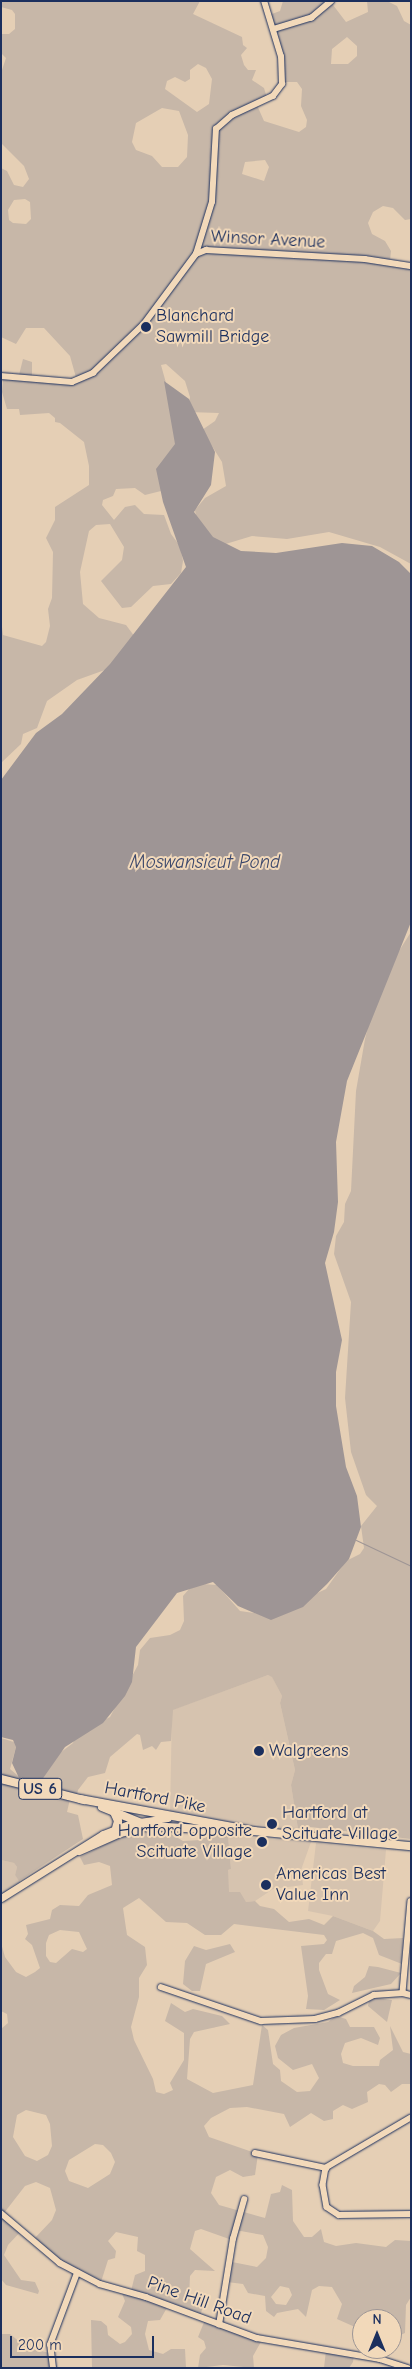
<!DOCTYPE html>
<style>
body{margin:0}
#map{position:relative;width:412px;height:2369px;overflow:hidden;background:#e5cfb5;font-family:"Comic Neue",sans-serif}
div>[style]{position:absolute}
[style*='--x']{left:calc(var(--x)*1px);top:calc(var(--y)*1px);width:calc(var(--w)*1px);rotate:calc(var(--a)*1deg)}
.built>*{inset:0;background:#d6c3af}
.green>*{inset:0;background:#c7b7a8}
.water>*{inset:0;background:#9e9595}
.stream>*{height:1px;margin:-0.5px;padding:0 0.5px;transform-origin:0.5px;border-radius:0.5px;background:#9e9595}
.roads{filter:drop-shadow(0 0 1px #1b2f5e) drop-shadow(0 0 1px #1b2f5e)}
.minor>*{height:5.5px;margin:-2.75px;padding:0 2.75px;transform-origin:2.75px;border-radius:2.75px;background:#f2d9ba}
.major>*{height:7px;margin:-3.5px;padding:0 3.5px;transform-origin:3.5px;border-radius:3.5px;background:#f2d9ba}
.highway>*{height:8px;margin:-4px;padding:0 4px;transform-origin:4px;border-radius:4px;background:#f2d9ba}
.dots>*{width:14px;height:14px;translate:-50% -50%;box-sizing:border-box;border:2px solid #f2d9ba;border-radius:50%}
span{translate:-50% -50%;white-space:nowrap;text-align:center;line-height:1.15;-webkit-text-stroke:4px #f2d9ba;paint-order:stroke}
.shield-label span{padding:1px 4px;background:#f2d9ba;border:1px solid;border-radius:4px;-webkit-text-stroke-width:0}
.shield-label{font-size:16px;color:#1b2f5e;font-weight:700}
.street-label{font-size:18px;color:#1b2f5e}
.poi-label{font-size:18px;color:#1b2f5e}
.left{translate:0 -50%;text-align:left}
.right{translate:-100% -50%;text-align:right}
.water-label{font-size:19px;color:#3c486c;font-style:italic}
.frame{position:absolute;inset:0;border:2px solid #1b2f5e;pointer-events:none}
.north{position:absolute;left:352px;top:2309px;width:50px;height:50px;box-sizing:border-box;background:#f2d9ba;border:1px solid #9c9595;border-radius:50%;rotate:0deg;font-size:14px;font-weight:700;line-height:20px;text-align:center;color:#1b2f5e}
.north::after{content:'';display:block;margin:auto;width:18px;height:22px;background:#1b2f5e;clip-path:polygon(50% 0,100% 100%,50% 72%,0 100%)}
.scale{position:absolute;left:10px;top:2336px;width:144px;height:22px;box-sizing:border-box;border:2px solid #1b2f5e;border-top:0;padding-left:6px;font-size:15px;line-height:18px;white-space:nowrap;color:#1b2f5e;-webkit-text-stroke:4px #f2d9ba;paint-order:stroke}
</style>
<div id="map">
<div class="built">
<i style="clip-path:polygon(268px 1675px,272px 1676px,282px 1696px,280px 1703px,295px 1770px,291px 1785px,298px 1829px,170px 1815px,172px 1710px)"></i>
<i style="clip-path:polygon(228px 1836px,311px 1842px,301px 1870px,303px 1885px,273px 1889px,255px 1901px,246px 1902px,228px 1892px,228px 1870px,231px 1869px)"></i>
<i style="clip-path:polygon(316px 1843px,386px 1850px,380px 1921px,373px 1931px,333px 1916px,308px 1911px)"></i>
<i style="clip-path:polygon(1px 1860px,14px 1863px,17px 1867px,15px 1875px,23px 1886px,1px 1900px)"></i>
</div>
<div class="green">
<i style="clip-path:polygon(evenodd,1px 1px,200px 1px,193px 14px,242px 37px,243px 45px,247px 48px,241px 55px,244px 65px,248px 70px,256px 70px,252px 80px,264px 88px,267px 98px,256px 103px,264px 121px,299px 132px,306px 127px,307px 120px,301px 106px,302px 89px,297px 82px,283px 82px,283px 70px,269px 15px,280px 11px,283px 1px,330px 1px,346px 22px,368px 12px,367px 1px,387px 1px,397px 6px,404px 21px,411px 25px,411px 219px,405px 220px,393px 208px,383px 206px,373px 212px,368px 223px,372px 234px,385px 241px,391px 251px,390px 261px,411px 265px,411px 564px,380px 547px,329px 532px,287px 539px,252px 536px,219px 546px,196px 516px,195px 510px,205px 498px,226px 486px,222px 462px,202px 430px,215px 421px,219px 413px,188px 412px,190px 397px,185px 381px,166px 364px,161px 365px,179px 430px,171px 471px,161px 491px,145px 495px,135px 488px,116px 489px,113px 496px,103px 500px,102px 505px,114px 520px,125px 507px,135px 505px,144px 514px,164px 515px,171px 534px,180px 546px,183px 561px,181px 573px,171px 584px,153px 586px,131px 607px,122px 608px,101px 581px,122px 560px,124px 547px,110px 524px,96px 525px,89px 531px,80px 572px,83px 604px,99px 618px,126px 625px,135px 637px,116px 666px,77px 680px,47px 701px,37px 728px,23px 734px,21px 744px,1px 763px,1px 619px,3px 635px,42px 646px,46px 642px,50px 626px,48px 609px,52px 598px,53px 552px,46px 538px,55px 520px,55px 507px,89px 485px,89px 466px,84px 442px,60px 423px,55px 422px,55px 418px,49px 413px,20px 415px,19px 409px,7px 409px,2px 392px,3px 379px,18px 379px,23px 359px,32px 362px,32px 380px,77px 381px,70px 356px,44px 328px,26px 328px,16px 344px,1px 337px,1px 168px,7px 171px,14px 185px,23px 187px,29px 179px,24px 166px,2px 144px,1px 73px,6px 58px,1px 53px,1px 34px,9px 34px,15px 29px,15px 14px,12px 10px,1px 7px,1px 1px,347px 37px,357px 46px,357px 56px,348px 64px,331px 64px,332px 49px,347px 37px,1px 1px,198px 64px,206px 68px,212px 79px,209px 104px,197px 112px,165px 89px,167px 81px,175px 77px,185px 82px,190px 79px,190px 70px,198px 64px,1px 1px,162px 108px,179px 111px,188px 135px,187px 157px,178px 167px,162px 167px,152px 156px,136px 150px,132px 142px,136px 123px,162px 108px,1px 1px,265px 160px,269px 167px,264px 181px,242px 174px,245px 162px,265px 160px,1px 1px,25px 199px,30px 202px,31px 219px,26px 224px,13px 223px,9px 220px,8px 210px,14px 200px,25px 199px)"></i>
<i style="clip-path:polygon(411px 932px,411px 1839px,302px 1826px,298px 1829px,291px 1785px,295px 1770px,280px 1703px,282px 1696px,272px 1677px,268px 1675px,173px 1710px,171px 1741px,161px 1742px,156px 1750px,152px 1746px,143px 1750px,140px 1735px,137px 1734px,110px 1757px,105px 1773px,88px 1777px,78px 1790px,76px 1799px,70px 1799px,67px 1812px,78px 1815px,83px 1839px,19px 1881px,15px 1875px,17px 1867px,14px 1863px,1px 1860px,1px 1738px,17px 1743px,10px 1769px,23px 1780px,38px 1782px,52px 1759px,73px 1743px,76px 1734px,110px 1717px,138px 1665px,140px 1650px,150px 1638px,170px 1635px,180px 1630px,184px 1621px,183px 1596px,189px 1589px,203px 1584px,217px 1585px,240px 1611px,270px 1615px,326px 1589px,346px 1561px,360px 1554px,364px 1548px,361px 1526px,377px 1506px,366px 1495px,351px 1452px,345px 1398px,351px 1302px,334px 1254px,336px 1236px,344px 1222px,345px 1204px,351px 1191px,356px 1091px,365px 1039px,375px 1000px,392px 962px)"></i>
<i style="clip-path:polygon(evenodd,164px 1830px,183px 1841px,200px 1840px,213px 1834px,228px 1836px,231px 1869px,228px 1870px,229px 1892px,240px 1892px,246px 1902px,255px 1901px,260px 1906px,274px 1909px,289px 1922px,309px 1919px,324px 1925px,333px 1916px,373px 1931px,384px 1939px,403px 1938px,402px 1964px,379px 1955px,373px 1938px,363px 1933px,336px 1941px,332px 1954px,326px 1954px,319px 1963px,319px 1970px,328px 1994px,340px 2000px,324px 2010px,306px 2009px,308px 1996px,301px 1946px,324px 1944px,327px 1940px,324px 1935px,234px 1924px,221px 1935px,205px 1935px,187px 1923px,166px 1922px,139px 1898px,123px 1908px,127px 1935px,145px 1947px,147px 1965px,139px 1978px,139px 1997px,131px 2027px,134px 2040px,153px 2079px,156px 2092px,164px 2094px,173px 2090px,170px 2083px,184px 2060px,184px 2033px,165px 2021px,171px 2003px,185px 2012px,193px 2009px,222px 2016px,230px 2024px,194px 2032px,190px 2039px,187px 2079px,213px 2093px,253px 2085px,262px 2025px,268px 2030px,273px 2064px,280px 2070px,281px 2081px,297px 2092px,310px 2091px,319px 2078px,312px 2064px,293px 2070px,278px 2058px,275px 2046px,281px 2035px,294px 2028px,328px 2022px,336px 2016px,346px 2019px,350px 2027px,374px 2027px,380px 2038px,378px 2045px,361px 2038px,345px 2043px,341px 2054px,343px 2063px,353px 2066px,379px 2066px,380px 2060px,393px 2050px,390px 2026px,403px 2052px,411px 2054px,411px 2084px,402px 2084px,391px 2092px,385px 2085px,379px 2084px,367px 2092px,368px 2102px,352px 2109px,343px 2105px,333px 2111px,333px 2119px,324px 2121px,311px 2113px,290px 2127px,284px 2114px,247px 2107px,230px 2108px,211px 2118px,204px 2126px,209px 2137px,258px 2154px,255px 2175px,243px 2177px,230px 2170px,216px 2177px,211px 2193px,219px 2205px,265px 2218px,271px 2194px,280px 2192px,282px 2185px,292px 2190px,293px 2221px,304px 2237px,312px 2237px,321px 2229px,324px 2242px,336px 2246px,356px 2243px,386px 2247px,395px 2240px,411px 2241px,411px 2297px,406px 2305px,405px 2333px,398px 2336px,392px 2332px,392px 2319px,362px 2319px,362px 2327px,355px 2327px,337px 2319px,342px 2304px,332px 2287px,319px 2286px,312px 2290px,306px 2317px,298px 2309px,277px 2313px,274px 2317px,266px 2311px,265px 2296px,248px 2293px,243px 2284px,227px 2282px,232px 2262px,257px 2267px,266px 2258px,268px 2247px,263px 2235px,235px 2230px,232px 2240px,201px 2229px,195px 2231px,190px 2249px,215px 2271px,195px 2270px,190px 2276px,189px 2298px,194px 2307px,196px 2304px,198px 2307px,203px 2306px,200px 2317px,168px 2306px,160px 2320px,148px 2321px,145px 2334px,149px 2350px,163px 2354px,171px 2349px,185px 2349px,186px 2368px,92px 2368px,91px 2320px,101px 2321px,107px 2326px,108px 2335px,120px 2344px,125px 2342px,132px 2334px,131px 2327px,118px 2317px,125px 2301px,121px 2291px,131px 2291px,135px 2275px,145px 2271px,145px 2255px,137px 2251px,138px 2237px,116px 2232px,108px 2241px,116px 2251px,115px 2258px,108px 2260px,101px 2282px,77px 2273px,34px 2239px,52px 2220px,56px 2210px,50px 2188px,36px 2182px,25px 2186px,4px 2213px,22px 2230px,8px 2245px,4px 2255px,21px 2280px,35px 2282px,39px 2291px,38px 2294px,6px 2285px,1px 2279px,1px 2029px,8px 2023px,7px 2014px,1px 2011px,1px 1943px,5px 1957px,16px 1972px,26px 1977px,35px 1972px,40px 1968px,32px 1945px,25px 1939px,28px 1934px,26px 1925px,50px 1919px,52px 1910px,60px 1905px,79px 1906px,88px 1895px,112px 1885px,110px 1866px,99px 1862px,84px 1865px,80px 1857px,127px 1834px,164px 1830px,60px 1930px,79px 1932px,87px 1949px,83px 1952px,72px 1949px,56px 1963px,50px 1962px,46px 1956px,46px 1943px,49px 1935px,60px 1930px,164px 1830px,26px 2110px,46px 2115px,50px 2124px,52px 2146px,48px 2155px,37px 2161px,25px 2156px,13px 2137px,17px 2115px,26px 2110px,164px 1830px,95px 2144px,103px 2145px,111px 2153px,115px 2162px,110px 2174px,88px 2188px,69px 2181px,65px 2171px,69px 2160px,95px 2144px,164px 1830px,280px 2286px,289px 2288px,292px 2295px,286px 2305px,276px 2304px,271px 2297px,280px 2286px)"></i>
<i style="clip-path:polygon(230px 1944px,235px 1952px,206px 1964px,200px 1991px,192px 1991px,183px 1984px,185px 1961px,194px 1946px,206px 1950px)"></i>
<i style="clip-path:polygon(369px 1966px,378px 1967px,401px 1973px,391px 1984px,352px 1993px,354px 1986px,365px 1977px)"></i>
<i style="clip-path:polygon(377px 1998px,392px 2000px,387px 2022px,368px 2006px,369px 2001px)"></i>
<i style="clip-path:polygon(205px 2320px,262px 2340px,253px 2356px,254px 2368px,223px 2365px,198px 2368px,200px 2355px,206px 2348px,204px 2341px,198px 2337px)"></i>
<i style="clip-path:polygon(1px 2334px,10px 2334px,27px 2348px,50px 2353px,58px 2368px,1px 2368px)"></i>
<i style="clip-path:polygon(326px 2350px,354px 2354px,353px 2362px,349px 2368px,324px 2368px)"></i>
</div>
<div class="water">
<i style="clip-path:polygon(164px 381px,189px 399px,215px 452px,211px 485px,194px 512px,213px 537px,241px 551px,276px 553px,342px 543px,372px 546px,399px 562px,411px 574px,411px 922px,347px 1081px,336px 1142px,338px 1202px,334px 1232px,325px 1263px,342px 1340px,336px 1372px,336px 1406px,346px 1467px,357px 1496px,361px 1527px,349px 1559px,327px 1584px,303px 1607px,271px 1620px,238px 1606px,213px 1582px,177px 1593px,136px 1647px,132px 1682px,125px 1696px,103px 1723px,65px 1747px,39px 1784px,19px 1778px,12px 1763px,16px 1747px,13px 1740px,1px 1737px,1px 780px,36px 733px,62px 714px,110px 664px,186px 567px,163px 502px,156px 469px,175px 444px)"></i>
</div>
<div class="stream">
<i style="--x:356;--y:1540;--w:61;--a:25.3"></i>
</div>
<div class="roads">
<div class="minor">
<i style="--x:274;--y:29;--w:39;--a:-17"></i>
<i style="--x:311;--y:18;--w:26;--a:-40"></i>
<i style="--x:196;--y:254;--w:54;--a:-72.9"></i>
<i style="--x:212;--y:202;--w:73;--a:-86.9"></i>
<i style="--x:216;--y:129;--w:21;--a:-41"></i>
<i style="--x:232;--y:115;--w:45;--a:-24.9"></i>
<i style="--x:273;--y:96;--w:15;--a:-53"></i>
<i style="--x:282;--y:84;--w:27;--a:-92"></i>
<i style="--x:281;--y:57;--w:59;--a:-106.9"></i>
<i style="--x:1;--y:376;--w:71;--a:4.8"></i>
<i style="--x:72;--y:382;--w:23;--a:-23"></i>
<i style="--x:93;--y:373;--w:71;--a:-43.9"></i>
<i style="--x:144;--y:324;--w:87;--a:-53.4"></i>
<i style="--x:196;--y:254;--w:11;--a:-22"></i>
<i style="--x:206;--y:250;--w:159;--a:3.2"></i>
<i style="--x:365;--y:259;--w:47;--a:8.7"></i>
<i style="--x:411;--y:1901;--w:92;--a:95"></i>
<i style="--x:403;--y:1993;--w:8;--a:14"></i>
<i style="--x:161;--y:1987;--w:106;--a:18.8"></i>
<i style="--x:261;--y:2021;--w:54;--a:-2.1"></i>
<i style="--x:315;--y:2019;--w:24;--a:-15"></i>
<i style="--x:338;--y:2013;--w:40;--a:-26.6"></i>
<i style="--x:374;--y:1995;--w:29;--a:-4"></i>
<i style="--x:411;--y:2118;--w:99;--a:149.5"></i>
<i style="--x:326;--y:2168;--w:17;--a:100"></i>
<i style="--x:323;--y:2185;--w:22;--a:80"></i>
<i style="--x:327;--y:2207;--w:14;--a:34"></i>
<i style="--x:339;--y:2215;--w:72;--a:-0.8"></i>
<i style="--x:255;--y:2153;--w:73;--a:11.9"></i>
<i style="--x:1;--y:2213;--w:77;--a:40.3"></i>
<i style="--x:60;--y:2263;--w:45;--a:27.7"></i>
<i style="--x:100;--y:2284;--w:48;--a:15.8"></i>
<i style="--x:146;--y:2297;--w:118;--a:20.3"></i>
<i style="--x:257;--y:2338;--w:125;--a:9.7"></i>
<i style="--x:380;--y:2359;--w:29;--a:18"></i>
<i style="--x:219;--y:2325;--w:87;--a:-80.8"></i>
<i style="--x:233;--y:2239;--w:41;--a:-74.2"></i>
<i style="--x:53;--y:2368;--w:23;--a:-97"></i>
<i style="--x:50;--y:2345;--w:77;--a:-69.4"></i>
</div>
<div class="major">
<i style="--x:79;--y:1851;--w:45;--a:-23.7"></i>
<i style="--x:120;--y:1833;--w:30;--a:-14"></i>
<i style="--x:1;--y:1898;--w:120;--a:-32.1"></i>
<i style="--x:103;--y:1834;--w:31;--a:-21"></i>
<i style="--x:132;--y:1823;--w:36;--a:-8"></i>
</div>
<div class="highway">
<i style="--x:1;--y:1779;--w:86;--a:14.2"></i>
<i style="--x:80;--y:1799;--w:177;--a:10.4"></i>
<i style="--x:254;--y:1831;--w:158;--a:5.5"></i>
<i style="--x:102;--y:1807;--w:51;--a:22"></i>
<i style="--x:149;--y:1826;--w:90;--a:3.2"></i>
<i style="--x:114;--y:1812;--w:10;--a:66"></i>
<i style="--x:118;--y:1821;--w:7;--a:106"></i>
</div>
</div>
<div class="dots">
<i style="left:146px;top:327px;background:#1b2f5e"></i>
<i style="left:259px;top:1751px;background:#1b2f5e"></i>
<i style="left:272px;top:1824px;background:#1b2f5e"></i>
<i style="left:262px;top:1842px;background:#1b2f5e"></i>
<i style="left:266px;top:1885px;background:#1b2f5e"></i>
</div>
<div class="shield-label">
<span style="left:40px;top:1789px">US 6</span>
</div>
<div class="street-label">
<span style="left:268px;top:240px;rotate:3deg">Winsor Avenue</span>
<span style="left:155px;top:1798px;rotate:11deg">Hartford Pike</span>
<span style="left:199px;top:2301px;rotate:20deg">Pine Hill Road</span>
</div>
<div class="poi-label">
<span class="left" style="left:156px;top:327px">Blanchard<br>Sawmill Bridge</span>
<span class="left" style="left:269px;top:1751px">Walgreens</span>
<span class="left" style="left:282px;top:1824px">Hartford at<br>Scituate Village</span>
<span class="right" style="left:252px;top:1842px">Hartford opposite<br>Scituate Village</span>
<span class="left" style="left:276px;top:1885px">Americas Best<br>Value Inn</span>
</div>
<div class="water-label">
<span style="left:205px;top:863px">Moswansicut Pond</span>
</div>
<div class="frame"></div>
<div class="north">N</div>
<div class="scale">200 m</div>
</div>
